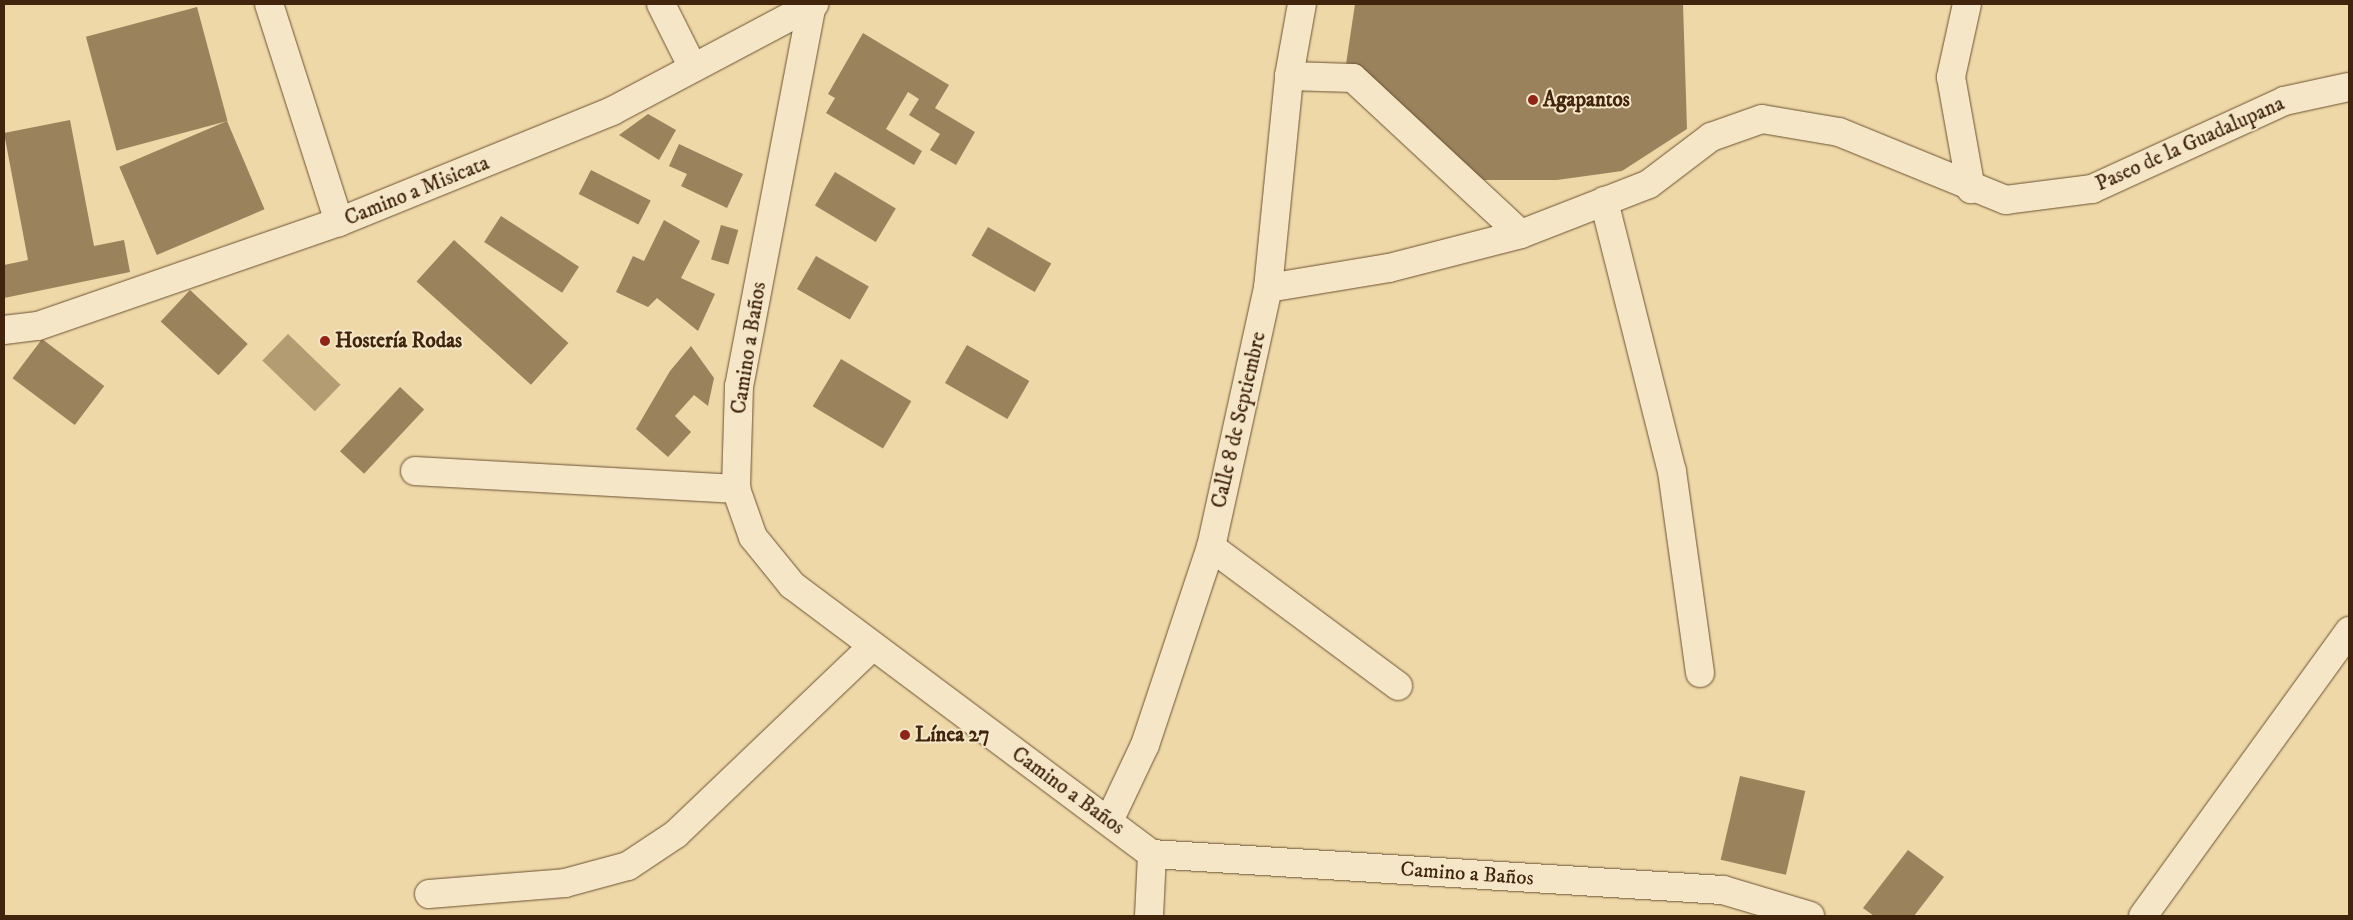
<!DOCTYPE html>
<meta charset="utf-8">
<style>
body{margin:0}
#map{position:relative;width:2353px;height:920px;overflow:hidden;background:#eed8a7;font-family:"IM FELL DW Pica",serif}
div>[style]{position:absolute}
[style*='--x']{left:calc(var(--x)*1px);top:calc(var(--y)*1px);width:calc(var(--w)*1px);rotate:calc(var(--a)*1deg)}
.water>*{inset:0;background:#b39b72;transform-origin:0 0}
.building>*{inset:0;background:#9a825d;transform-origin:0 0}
.roads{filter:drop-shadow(0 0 1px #6c5133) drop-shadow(0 0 1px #6c5133)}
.minor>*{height:28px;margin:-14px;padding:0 14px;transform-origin:14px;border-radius:14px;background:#f4e6c6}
.tertiary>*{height:28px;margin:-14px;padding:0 14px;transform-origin:14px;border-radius:14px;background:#f4e6c6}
.dots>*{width:14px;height:14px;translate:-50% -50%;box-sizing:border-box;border:2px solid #f4e6c6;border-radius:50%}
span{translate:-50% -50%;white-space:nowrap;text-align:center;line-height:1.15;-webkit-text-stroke:4px #f4e6c6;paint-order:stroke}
.poi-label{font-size:21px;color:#40240c;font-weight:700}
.left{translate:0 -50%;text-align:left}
.street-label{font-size:21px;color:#40240c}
.frame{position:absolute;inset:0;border:5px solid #40240c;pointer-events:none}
</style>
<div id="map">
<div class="water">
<i style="left:288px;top:334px;width:73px;height:37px;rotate:44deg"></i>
</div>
<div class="building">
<i style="clip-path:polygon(1355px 4px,1683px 4px,1687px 129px,1622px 171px,1557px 180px,1475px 180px,1345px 71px)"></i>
<i style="left:197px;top:7px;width:118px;height:115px;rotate:75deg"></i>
<i style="clip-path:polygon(863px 33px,949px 85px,935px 108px,975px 132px,956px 165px,930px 150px,940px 134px,909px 115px,919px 99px,908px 92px,886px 129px,922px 151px,914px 165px,826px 113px,835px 98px,828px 94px)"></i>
<i style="clip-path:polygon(648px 114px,676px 130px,659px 160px,619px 135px)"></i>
<i style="clip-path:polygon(70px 120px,94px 246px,124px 240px,130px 272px,4px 298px,4px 265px,28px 260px,4px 133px)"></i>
<i style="left:227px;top:121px;width:96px;height:117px;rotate:67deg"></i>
<i style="clip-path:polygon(679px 144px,743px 174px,727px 208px,681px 186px,687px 174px,669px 166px)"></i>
<i style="left:591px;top:170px;width:67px;height:27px;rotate:27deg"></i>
<i style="left:835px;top:172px;width:71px;height:39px;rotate:31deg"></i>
<i style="left:501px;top:216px;width:93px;height:31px;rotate:33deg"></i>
<i style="clip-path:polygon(664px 220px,700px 241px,681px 278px,715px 294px,698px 331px,657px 298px,648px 307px,616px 292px,633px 256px,644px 261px)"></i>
<i style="left:721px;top:225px;width:18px;height:36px;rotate:16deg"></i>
<i style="left:988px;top:227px;width:73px;height:33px;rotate:30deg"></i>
<i style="left:454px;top:240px;width:154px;height:56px;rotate:42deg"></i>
<i style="left:816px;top:256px;width:61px;height:38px;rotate:30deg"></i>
<i style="left:190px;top:290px;width:79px;height:43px;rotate:43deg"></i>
<i style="left:42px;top:339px;width:78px;height:49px;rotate:37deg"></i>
<i style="left:967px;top:345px;width:72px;height:44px;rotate:30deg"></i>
<i style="clip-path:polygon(691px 346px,714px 378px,708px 406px,694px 395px,675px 416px,691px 432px,668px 457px,636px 429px,670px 371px)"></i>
<i style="left:841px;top:359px;width:82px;height:55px;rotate:31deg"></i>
<i style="left:400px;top:387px;width:33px;height:88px;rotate:43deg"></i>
<i style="left:1740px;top:776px;width:67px;height:86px;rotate:13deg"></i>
<i style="clip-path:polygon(1908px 850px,1944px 877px,1914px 916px,1874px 916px,1863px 908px)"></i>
</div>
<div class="roads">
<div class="minor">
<i style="--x:269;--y:4;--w:229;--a:72.2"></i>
<i style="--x:661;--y:4;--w:69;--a:63.4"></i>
<i style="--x:1967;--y:4;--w:75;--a:102.4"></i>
<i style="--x:1951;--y:77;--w:114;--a:79.9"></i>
<i style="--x:1604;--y:201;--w:278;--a:75.9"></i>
<i style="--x:1672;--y:471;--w:204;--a:82.1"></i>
<i style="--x:415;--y:471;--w:322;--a:3.2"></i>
<i style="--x:1211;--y:547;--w:233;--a:36.6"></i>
<i style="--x:429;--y:894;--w:136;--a:-4.6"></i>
<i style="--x:565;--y:883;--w:65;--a:-15.1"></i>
<i style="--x:628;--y:866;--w:58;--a:-33.7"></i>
<i style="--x:676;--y:834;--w:271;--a:-43.7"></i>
</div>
<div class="tertiary">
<i style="--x:812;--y:4;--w:389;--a:100.8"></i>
<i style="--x:739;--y:386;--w:103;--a:91.7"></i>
<i style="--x:736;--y:489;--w:51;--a:70.5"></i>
<i style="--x:753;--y:537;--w:62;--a:50.9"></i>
<i style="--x:792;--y:585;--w:449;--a:36.8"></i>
<i style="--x:1152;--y:854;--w:572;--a:3.61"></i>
<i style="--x:1723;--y:890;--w:91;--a:16.6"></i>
<i style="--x:1289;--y:76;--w:64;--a:1.8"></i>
<i style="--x:1353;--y:78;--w:229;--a:42.9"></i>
<i style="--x:1268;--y:288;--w:123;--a:-9.4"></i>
<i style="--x:1389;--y:268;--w:136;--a:-14.4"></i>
<i style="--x:1521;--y:234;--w:137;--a:-21.3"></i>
<i style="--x:1649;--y:184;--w:78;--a:-37.2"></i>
<i style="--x:1711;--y:137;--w:54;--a:-19.4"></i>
<i style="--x:1762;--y:119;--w:78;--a:9.6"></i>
<i style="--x:1839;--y:132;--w:180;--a:22.2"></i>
<i style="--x:2006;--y:200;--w:87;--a:-7.3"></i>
<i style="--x:2092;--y:189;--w:211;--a:-24.6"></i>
<i style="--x:2284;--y:101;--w:66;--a:-12.2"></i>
<i style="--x:4;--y:330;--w:34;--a:-7"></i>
<i style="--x:38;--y:326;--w:318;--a:-19.1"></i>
<i style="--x:339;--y:222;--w:295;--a:-22.1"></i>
<i style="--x:612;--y:111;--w:229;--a:-27.9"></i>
<i style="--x:1109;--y:821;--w:84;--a:-64.7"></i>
<i style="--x:1145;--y:745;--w:209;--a:-71.6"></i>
<i style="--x:1211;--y:547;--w:265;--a:-77.6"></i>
<i style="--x:1268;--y:288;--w:213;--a:-84.3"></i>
<i style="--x:1289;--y:76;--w:73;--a:-79.8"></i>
<i style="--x:1149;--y:916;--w:62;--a:-87.2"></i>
<i style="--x:2143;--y:916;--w:352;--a:-54.1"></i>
</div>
</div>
<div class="dots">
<i style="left:1533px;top:100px;background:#8f2418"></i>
<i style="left:325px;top:341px;background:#8f2418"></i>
<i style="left:905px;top:735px;background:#8f2418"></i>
</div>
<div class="poi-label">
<span class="left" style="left:1543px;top:100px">Agapantos</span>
<span class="left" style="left:335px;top:341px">Hostería Rodas</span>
<span class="left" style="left:915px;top:735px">Línea 27</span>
</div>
<div class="street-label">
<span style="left:2190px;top:144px;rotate:-24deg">Paseo de la Guadalupana</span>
<span style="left:417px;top:191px;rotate:-22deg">Camino a Misicata</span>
<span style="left:749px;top:348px;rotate:-81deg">Camino a Baños</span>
<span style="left:1239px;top:420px;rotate:-77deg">Calle 8 de Septiembre</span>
<span style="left:1068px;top:791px;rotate:36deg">Camino a Baños</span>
<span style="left:1467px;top:874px;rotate:4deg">Camino a Baños</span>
</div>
<div class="frame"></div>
</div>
